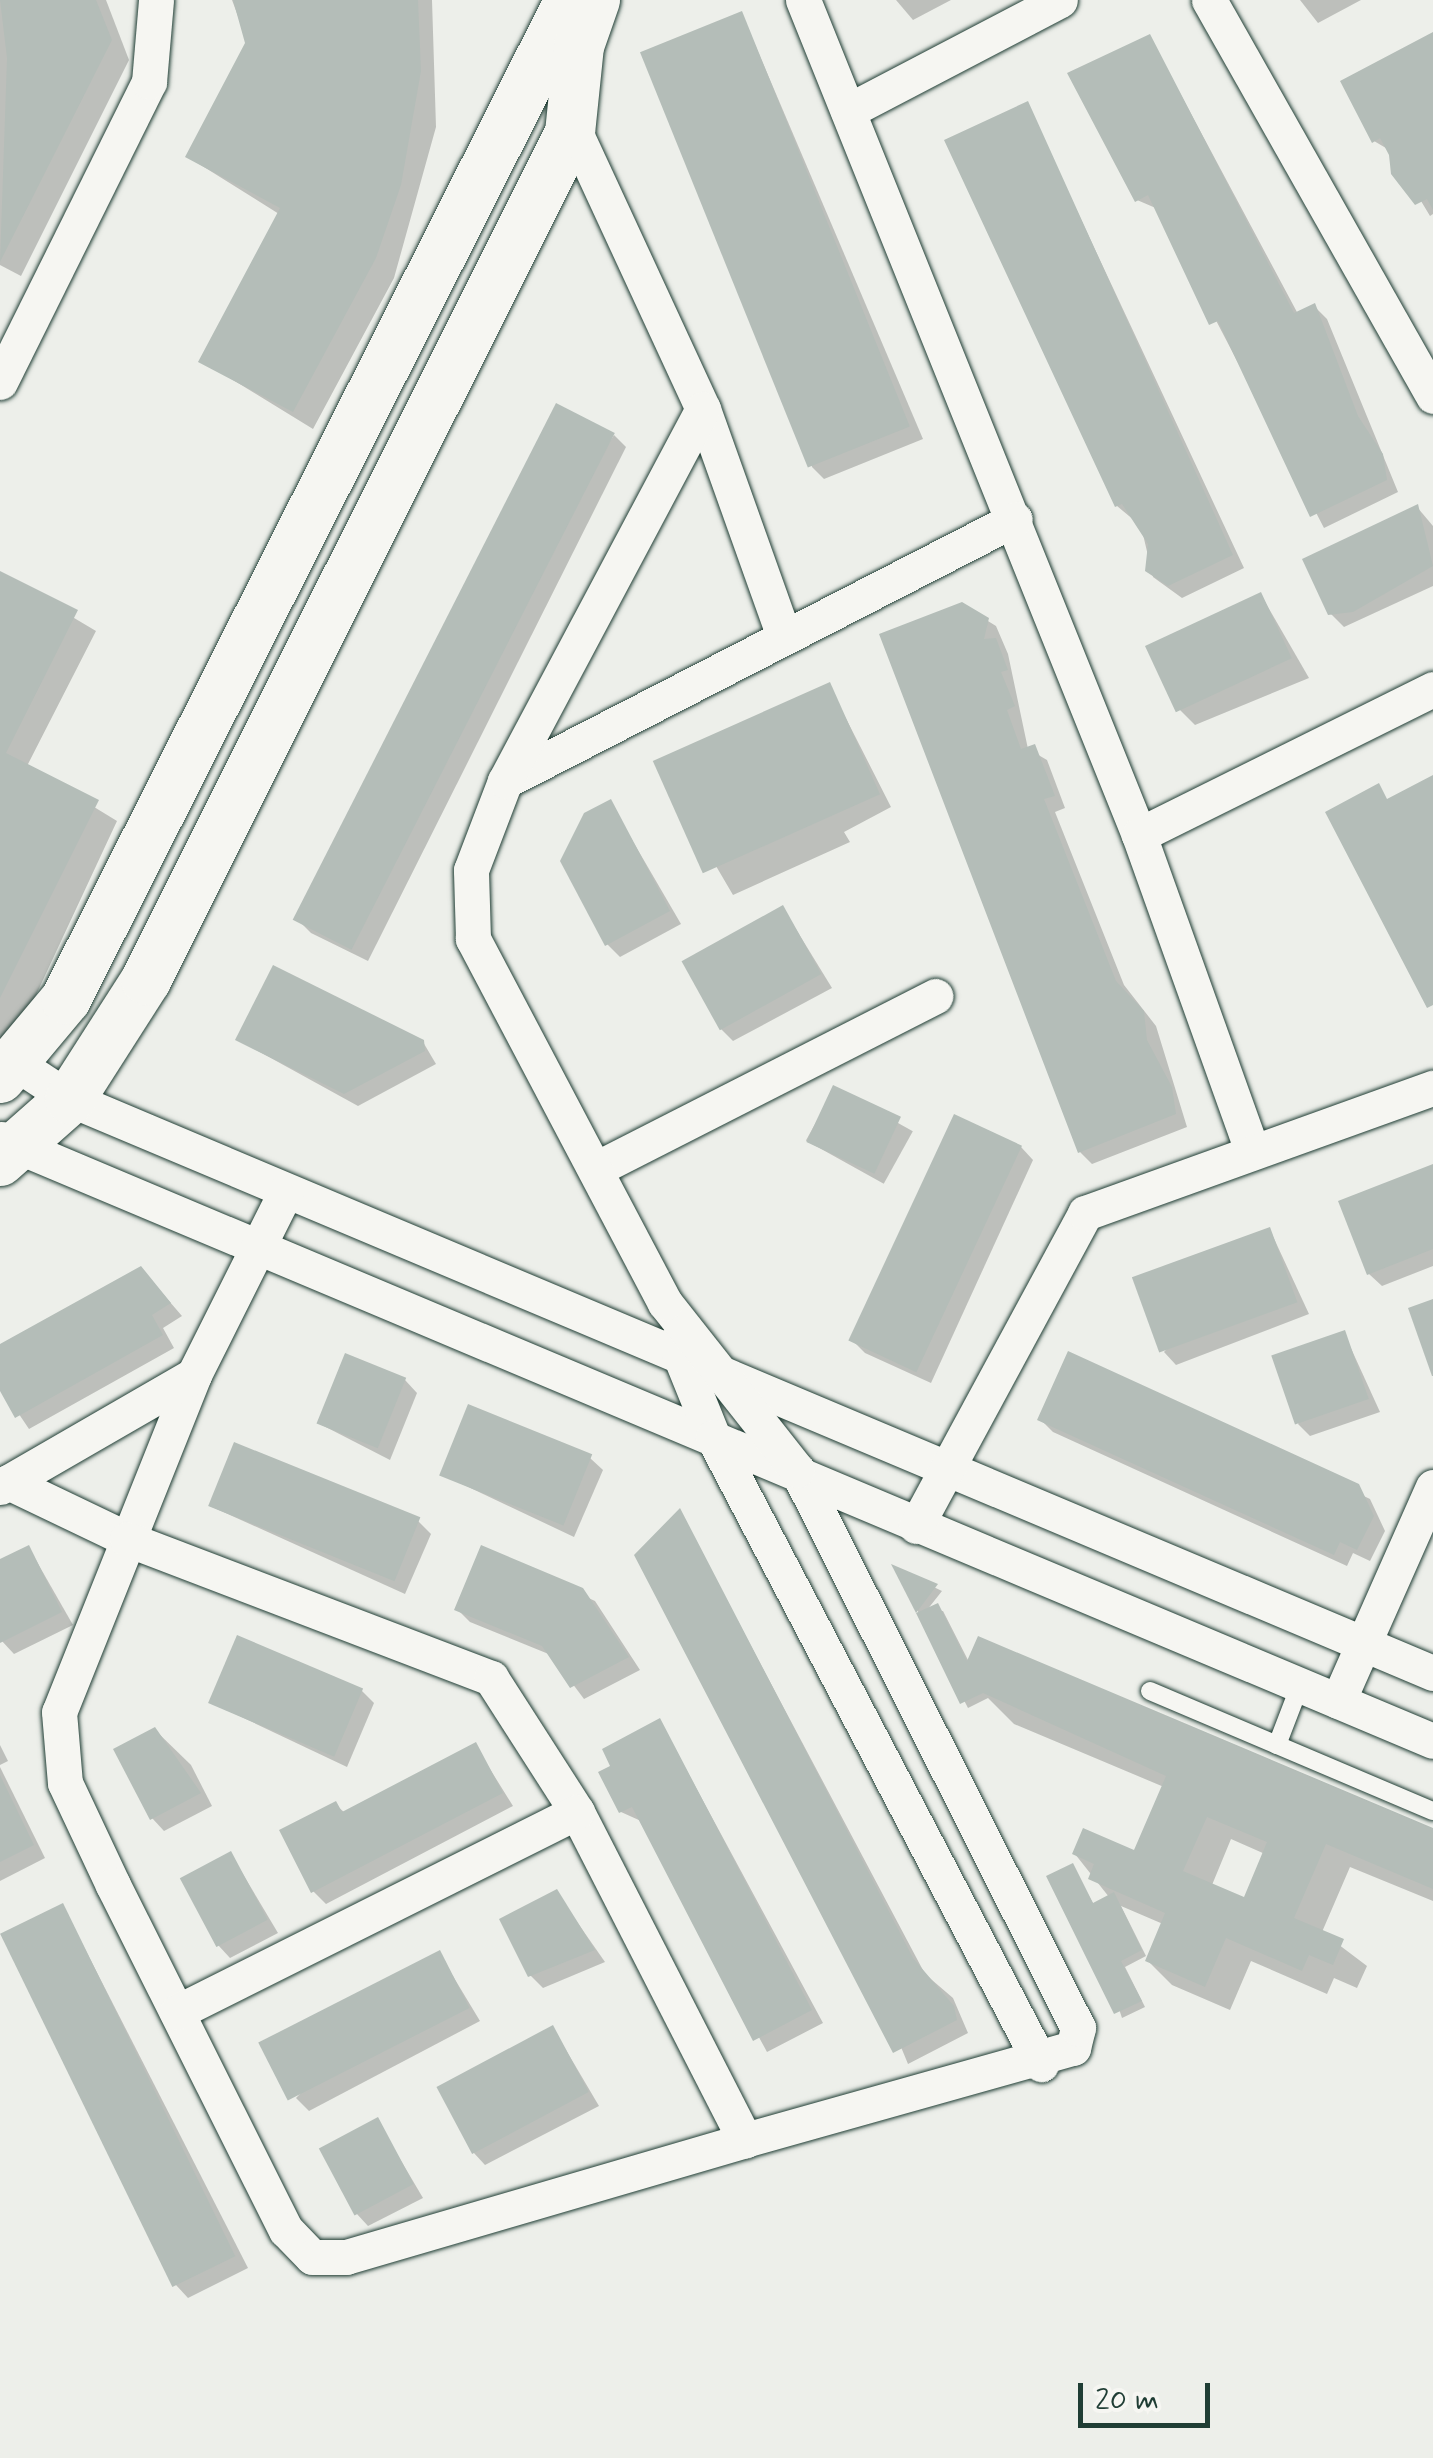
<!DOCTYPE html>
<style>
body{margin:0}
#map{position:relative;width:1433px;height:2458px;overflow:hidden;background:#edefea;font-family:Mynerve,sans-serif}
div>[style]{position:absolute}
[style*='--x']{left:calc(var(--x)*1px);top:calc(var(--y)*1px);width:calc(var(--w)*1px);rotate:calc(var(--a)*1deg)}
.shadow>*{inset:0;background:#0003;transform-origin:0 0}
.building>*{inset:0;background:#b4bdb8;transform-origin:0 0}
.roads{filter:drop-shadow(0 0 2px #1f3d34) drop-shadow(0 0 2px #1f3d34)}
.service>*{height:18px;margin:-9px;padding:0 9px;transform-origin:9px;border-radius:9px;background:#f6f6f2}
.minor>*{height:35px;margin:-17.5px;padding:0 17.5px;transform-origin:17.5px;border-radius:17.5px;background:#f6f6f2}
.secondary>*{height:50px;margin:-25px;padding:0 25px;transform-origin:25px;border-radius:25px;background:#f6f6f2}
span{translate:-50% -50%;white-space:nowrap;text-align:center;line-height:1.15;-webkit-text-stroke:10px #f6f6f2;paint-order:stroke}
.scale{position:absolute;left:1078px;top:2383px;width:132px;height:45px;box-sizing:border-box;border:5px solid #1f3d34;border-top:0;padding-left:12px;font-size:30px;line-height:35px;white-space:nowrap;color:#1f3d34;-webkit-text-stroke:8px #f6f6f2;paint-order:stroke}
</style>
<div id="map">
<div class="shadow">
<i style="clip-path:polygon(0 0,106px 0,129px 60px,21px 276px,0 265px)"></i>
<i style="clip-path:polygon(232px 0,432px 0,436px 127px,394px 278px,313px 429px,202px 361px,279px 214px,188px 157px,248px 43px)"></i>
<i style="clip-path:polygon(896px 0,951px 0,913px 20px)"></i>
<i style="clip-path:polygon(1300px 0,1361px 0,1318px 23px)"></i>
<i style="clip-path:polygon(742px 14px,923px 439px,824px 479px,812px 467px)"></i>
<i style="clip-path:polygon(1433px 34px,1433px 214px,1430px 216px,1391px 151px,1374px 141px)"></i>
<i style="clip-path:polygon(1150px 37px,1298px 314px,1314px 306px,1327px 319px,1398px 492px,1324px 528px,1158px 209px,1137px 200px)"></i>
<i style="clip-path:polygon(1027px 104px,1244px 568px,1182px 598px,1153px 577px,1141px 526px,1117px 506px)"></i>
<i style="clip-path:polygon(614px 435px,626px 447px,368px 961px,311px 933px,298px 920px)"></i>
<i style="clip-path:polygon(1417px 507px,1433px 526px,1433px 586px,1344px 627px,1331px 614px)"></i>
<i style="clip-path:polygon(0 574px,96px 631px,27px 766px,117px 821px,15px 1040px,0 1051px)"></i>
<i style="clip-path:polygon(1261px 595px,1309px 678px,1195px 725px,1176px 706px)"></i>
<i style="clip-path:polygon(962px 605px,996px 626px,1008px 654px,1028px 749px,1047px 760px,1065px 808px,1055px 812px,1124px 985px,1156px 1026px,1187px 1127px,1092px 1164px,1080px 1152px)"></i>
<i style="clip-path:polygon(829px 685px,891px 807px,844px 832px,850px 842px,733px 895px,662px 774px)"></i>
<i style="clip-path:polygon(610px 802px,681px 924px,620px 957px,607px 944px)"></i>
<i style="clip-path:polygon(783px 908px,832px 988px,733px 1041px,720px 1028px)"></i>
<i style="clip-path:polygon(238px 1040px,423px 1042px,436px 1064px,358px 1106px)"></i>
<i style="left:835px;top:1088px;width:89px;height:60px;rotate:29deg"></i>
<i style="clip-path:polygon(1021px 1147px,1033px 1160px,931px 1383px,865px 1353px,853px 1341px)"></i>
<i style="clip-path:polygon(1433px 1167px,1433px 1266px,1382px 1286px,1369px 1274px)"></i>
<i style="clip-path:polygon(1270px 1230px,1309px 1314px,1176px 1365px,1164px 1352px)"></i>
<i style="clip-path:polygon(157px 1287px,182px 1316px,163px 1328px,174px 1348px,29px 1429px,0 1386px,0 1348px)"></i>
<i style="clip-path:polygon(1344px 1333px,1380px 1412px,1310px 1436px,1298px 1424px)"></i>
<i style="clip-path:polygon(1070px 1354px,1370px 1499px,1385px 1531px,1370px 1561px,1353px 1553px,1347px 1566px,1053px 1432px,1040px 1419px)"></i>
<i style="clip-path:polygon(405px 1380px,417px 1393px,390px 1460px,318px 1423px)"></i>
<i style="clip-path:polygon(590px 1458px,603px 1470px,574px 1537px,441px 1474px)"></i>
<i style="clip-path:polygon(210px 1506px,418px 1521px,431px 1534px,405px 1594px)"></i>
<i style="clip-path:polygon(680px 1512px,925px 1974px,953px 1998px,968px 2033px,908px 2064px)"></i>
<i style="clip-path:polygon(29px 1548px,73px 1625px,14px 1654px,0 1639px,0 1562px)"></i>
<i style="clip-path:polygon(482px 1549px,595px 1601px,640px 1670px,584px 1699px,551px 1655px,470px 1622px,457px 1609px)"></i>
<i style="clip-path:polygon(evenodd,896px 1569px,942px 1591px,927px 1610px,943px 1611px,969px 1662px,1433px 1831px,1433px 1901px,1350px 1867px,1322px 1932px,1367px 1966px,1357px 1988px,1334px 1978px,1327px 1994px,1251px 1961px,1230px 2010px,1172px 1985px,1148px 1961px,1163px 1924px,1121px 1906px,1146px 1956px,1125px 1967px,1145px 2007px,1122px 2018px,1072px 1866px,1094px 1905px,1109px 1897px,1075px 1854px,1136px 1854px,1164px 1787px,1014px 1724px,988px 1698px,968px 1708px,896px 1569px,1231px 1839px,1265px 1854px,1246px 1900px,1212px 1885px,1231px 1839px)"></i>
<i style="clip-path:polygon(362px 1691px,374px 1703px,347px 1767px,212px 1703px)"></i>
<i style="clip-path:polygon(660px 1721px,823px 2023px,767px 2052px,641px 1821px,621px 1812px,613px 1767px)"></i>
<i style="clip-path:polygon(155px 1730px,191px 1765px,212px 1806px,164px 1831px,152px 1818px)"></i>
<i style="clip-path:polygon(0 1745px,8px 1761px,0 1765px)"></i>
<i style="clip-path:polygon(475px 1745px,513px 1806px,326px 1904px,313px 1891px,335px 1804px,345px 1813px)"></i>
<i style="clip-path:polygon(0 1767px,45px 1858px,0 1881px)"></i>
<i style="clip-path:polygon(231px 1854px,278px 1933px,230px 1958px,218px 1945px)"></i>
<i style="clip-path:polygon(556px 1892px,605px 1962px,543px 1988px,530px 1975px)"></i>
<i style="clip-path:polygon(63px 1906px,248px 2268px,188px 2298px,176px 2285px)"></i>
<i style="clip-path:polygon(439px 1953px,480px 2021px,309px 2111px,296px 2098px)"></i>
<i style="clip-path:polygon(553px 2028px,599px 2106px,485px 2165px,473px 2152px)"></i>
<i style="clip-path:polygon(377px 2120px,423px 2198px,368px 2226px,356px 2213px)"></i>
</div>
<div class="building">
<i style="clip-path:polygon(0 0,96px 0,112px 40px,0 262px,7px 58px)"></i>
<i style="clip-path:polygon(233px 0,418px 0,421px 71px,401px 185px,376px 258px,293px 412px,198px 362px,280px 208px,185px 157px,245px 43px)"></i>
<i style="left:742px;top:11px;width:448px;height:110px;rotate:68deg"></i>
<i style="clip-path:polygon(1433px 32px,1433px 210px,1427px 199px,1415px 205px,1391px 174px,1389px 155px,1380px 138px,1372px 143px,1340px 81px)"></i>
<i style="clip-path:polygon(1150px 34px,1294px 313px,1315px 303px,1358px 416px,1383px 454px,1387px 480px,1310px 517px,1218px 321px,1209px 325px,1148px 195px,1135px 202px,1067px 73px)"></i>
<i style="clip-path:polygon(1028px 101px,1233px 555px,1168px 586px,1145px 571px,1148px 544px,1122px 504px,1115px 507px,944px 140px)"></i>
<i style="left:556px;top:403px;width:66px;height:580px;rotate:27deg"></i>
<i style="clip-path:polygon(1418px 504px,1433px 566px,1353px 612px,1328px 615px,1302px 559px)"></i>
<i style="clip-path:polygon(0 571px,78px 610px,6px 753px,99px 800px,0 998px)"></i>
<i style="left:1261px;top:592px;width:73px;height:128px;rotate:65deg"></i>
<i style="clip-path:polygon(962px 602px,989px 618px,984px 639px,996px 638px,1008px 670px,1001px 672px,1015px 706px,1007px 710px,1021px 749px,1035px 744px,1055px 796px,1044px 799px,1116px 981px,1144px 1011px,1147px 1040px,1172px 1087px,1176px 1114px,1078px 1153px,879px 634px)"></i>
<i style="left:830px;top:682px;width:123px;height:194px;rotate:66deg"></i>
<i style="clip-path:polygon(1433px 775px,1433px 1005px,1427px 1008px,1325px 812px,1379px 783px,1387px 799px)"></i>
<i style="clip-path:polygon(611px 799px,670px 911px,605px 946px,560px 861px,584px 813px)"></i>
<i style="left:783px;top:905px;width:79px;height:116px;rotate:61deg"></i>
<i style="clip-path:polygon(273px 965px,424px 1040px,425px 1051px,344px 1094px,235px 1040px)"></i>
<i style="left:833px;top:1085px;width:75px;height:63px;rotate:25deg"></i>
<i style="left:954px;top:1114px;width:75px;height:250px;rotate:25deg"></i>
<i style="clip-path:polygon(1433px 1164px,1433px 1249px,1367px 1275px,1338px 1201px)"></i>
<i style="left:1270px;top:1227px;width:80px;height:147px;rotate:70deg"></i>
<i style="clip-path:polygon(141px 1266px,171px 1303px,152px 1315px,163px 1335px,15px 1418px,0 1391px,0 1344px)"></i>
<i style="clip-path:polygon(1433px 1299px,1433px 1376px,1432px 1376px,1408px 1308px)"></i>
<i style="left:1345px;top:1330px;width:73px;height:78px;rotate:71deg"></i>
<i style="clip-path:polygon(1068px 1351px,1359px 1484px,1374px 1516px,1357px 1550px,1340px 1542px,1334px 1555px,1037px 1420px)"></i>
<i style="left:345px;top:1353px;width:66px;height:76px;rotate:22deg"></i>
<i style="left:468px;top:1404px;width:134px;height:77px;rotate:22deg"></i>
<i style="left:234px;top:1442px;width:201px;height:69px;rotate:22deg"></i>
<i style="clip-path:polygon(680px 1508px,913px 1958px,954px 2006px,957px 2020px,893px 2053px,634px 1555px)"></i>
<i style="clip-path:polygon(29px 1545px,62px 1612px,0 1643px,0 1559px)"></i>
<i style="clip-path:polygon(481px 1545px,583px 1588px,629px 1657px,570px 1688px,542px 1646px,454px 1610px)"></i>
<i style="clip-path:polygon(891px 1564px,938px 1584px,916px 1613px)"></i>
<i style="clip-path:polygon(evenodd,938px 1603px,967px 1661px,978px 1636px,1433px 1828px,1433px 1889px,1326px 1844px,1294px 1918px,1344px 1939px,1333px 1965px,1309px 1955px,1302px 1971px,1226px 1938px,1205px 1987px,1145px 1961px,1165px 1913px,1088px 1879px,1094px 1864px,1072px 1854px,1083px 1828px,1134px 1850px,1166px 1776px,983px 1693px,960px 1704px,916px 1613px,938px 1603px,1207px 1817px,1267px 1842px,1244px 1897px,1183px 1871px,1207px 1817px)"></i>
<i style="left:237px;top:1635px;width:137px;height:74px;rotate:23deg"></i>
<i style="clip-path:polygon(660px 1718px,812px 2010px,753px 2041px,632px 1807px,619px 1813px,598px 1772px,610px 1766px,602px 1749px)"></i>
<i style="clip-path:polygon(155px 1727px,201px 1793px,150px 1820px,113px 1749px)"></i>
<i style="clip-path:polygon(476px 1742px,503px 1793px,311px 1893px,279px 1830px,336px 1801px,342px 1812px)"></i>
<i style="clip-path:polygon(0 1775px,34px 1845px,0 1862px)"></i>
<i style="left:231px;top:1851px;width:78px;height:58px;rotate:62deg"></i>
<i style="clip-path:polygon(1073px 1863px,1093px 1903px,1114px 1892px,1142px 1950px,1121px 1961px,1142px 2001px,1114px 2014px,1046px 1876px)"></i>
<i style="clip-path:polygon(557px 1889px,595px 1950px,528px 1977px,499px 1919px)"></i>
<i style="left:63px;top:1903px;width:393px;height:70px;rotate:64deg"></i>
<i style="left:440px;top:1950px;width:65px;height:204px;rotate:63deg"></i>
<i style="left:553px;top:2025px;width:76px;height:132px;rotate:62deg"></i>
<i style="left:378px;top:2117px;width:76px;height:67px;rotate:62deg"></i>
</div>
<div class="roads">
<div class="service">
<i style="--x:1150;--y:1691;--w:307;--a:23"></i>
<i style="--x:1277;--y:1745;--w:64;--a:-69"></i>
</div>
<div class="minor">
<i style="--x:803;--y:0;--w:900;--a:68.08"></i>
<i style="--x:1139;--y:835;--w:335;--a:70.3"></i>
<i style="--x:1209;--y:0;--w:455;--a:60.5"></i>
<i style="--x:848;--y:111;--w:239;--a:-27.6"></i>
<i style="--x:568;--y:117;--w:322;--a:65.2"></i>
<i style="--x:703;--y:409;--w:242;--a:70.4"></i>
<i style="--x:0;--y:382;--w:335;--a:-63.6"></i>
<i style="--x:149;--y:82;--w:82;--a:-85.1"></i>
<i style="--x:505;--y:781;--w:573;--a:-27.19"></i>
<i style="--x:1139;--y:835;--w:328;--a:-26.4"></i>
<i style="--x:17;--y:1064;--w:64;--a:33.4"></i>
<i style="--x:70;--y:1099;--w:1479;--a:22.84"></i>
<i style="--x:1;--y:1139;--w:1553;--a:22.8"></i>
<i style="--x:596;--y:1169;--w:381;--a:-27"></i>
<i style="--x:286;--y:1191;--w:206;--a:116.6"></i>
<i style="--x:194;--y:1375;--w:363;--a:111.8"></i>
<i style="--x:59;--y:1712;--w:71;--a:85.2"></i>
<i style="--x:65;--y:1783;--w:113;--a:64.8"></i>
<i style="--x:113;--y:1885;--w:386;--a:63.4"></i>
<i style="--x:286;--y:2230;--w:37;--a:46"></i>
<i style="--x:312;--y:2257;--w:34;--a:0"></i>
<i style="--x:346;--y:2257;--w:416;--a:-16.3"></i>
<i style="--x:675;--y:1343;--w:101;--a:68"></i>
<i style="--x:713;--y:1437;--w:708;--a:62.38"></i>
<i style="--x:8;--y:1482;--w:132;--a:25.6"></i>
<i style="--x:127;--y:1539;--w:390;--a:20.9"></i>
<i style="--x:491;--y:1678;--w:159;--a:57.3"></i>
<i style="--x:577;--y:1812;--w:369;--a:62.9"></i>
<i style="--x:745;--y:2140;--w:341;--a:-15.7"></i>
<i style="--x:1073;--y:2048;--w:21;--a:-76"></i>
<i style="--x:1078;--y:2028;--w:625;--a:-116.73"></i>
<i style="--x:797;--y:1470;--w:213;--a:-128.3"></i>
<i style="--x:665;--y:1303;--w:412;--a:-117.8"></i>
<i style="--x:473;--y:939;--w:69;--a:-91.7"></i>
<i style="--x:471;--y:870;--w:95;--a:-69.1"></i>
<i style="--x:505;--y:781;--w:421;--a:-62"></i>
<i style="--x:0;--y:1487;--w:224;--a:-30"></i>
<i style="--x:916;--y:1526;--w:356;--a:-61.6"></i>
<i style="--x:1085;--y:1213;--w:370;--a:-19.8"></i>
<i style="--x:1338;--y:1701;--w:234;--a:-66.1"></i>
<i style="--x:177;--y:2012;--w:447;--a:-26.6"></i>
</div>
<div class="secondary">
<i style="--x:0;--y:1078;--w:103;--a:-50.1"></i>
<i style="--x:66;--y:999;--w:1119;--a:-63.23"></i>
<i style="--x:0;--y:1161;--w:94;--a:-41.5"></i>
<i style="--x:70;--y:1099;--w:141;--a:-57.4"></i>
<i style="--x:146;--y:980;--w:947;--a:-63.41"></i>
<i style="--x:570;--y:133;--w:87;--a:-84.1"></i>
<i style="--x:579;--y:46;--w:49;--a:-70.8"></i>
</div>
</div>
<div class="scale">20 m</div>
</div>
